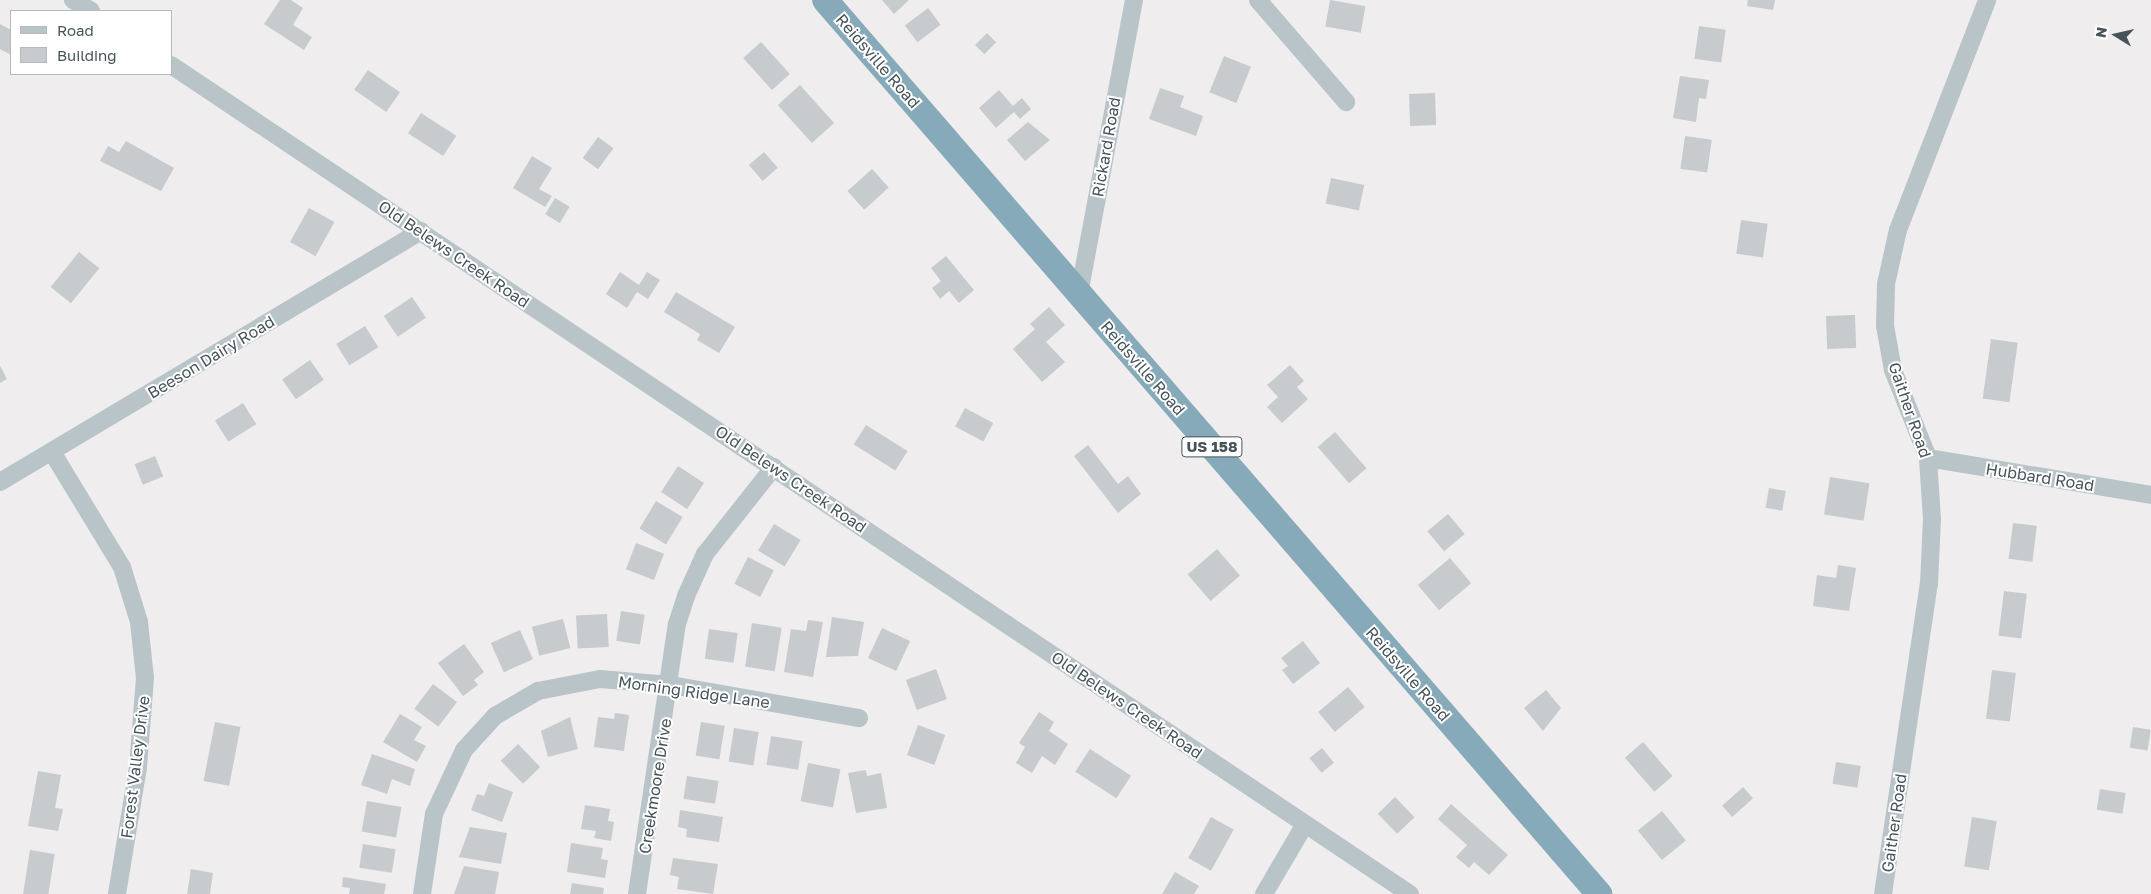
<!DOCTYPE html>
<style>
body{margin:0}
#map{position:relative;width:2151px;height:894px;overflow:hidden;background:#efeded;font-family:"Golos Text",sans-serif}
div>[style]{position:absolute}
[style*='--x']{left:calc(var(--x)*1px);top:calc(var(--y)*1px);width:calc(var(--w)*1px);rotate:calc(var(--a)*1deg)}
.building>*{inset:0;background:#c7cbce;transform-origin:0 0}
.minor>*{height:18px;margin:-9px;padding:0 9px;transform-origin:9px;border-radius:9px;background:#b9c4c9}
.highway>*{height:26px;margin:-13px;padding:0 13px;transform-origin:13px;border-radius:13px;background:#86aaba}
span{translate:-50% -50%;white-space:nowrap;text-align:center;line-height:1.15;-webkit-text-stroke:4px #fff;paint-order:stroke}
.shield-label span{padding:1px 4px;background:#fff;border:1px solid;border-radius:4px;-webkit-text-stroke-width:0}
.shield-label{font-size:15px;color:#465459;font-weight:700}
.street-label{font-size:16px;color:#465459}
.legend{position:absolute;left:10px;top:10px;width:162px;height:65px;box-sizing:border-box;background:#fff;border:1px solid #b5bbbd;margin:0;padding:6px 9px;list-style:none;font-size:15px;color:#465459}
.legend li{display:flex;align-items:center;gap:10px;height:25px}
.legend b{width:25px;border:1px solid #b5bbbd}
.north{position:absolute;left:2091px;top:10px;width:50px;height:50px;-webkit-text-stroke:4px #fff;paint-order:stroke;rotate:280deg;font-size:14px;font-weight:700;line-height:20px;text-align:center;color:#465459}
.north::after{content:'';display:block;margin:auto;width:18px;height:22px;background:#465459;clip-path:polygon(50% 0,100% 100%,50% 72%,0 100%)}
</style>
<div id="map">
<div class="building">
<i style="clip-path:polygon(280px 0,291px 0,303px 8px,293px 25px,312px 37px,304px 50px,264px 24px)"></i>
<i style="clip-path:polygon(882px 0,909px 0,894px 14px)"></i>
<i style="left:1330px;top:0;width:36px;height:27px;rotate:10deg"></i>
<i style="clip-path:polygon(1748px 0,1775px 0,1773px 10px,1747px 6px)"></i>
<i style="left:928px;top:8px;width:21px;height:29px;rotate:53deg"></i>
<i style="clip-path:polygon(0 24px,11px 30px,11px 55px,0 49px)"></i>
<i style="left:1699px;top:26px;width:27px;height:33px;rotate:8deg"></i>
<i style="left:987px;top:33px;width:13px;height:17px;rotate:45deg"></i>
<i style="left:761px;top:42px;width:43px;height:24px;rotate:48deg"></i>
<i style="left:1224px;top:56px;width:29px;height:39px;rotate:22deg"></i>
<i style="left:368px;top:70px;width:39px;height:24px;rotate:35deg"></i>
<i style="clip-path:polygon(1680px 76px,1709px 80px,1706px 99px,1699px 98px,1696px 122px,1673px 118px)"></i>
<i style="left:800px;top:85px;width:51px;height:30px;rotate:48deg"></i>
<i style="clip-path:polygon(1160px 88px,1184px 96px,1180px 107px,1203px 116px,1196px 136px,1149px 119px)"></i>
<i style="clip-path:polygon(999px 90px,1013px 106px,1022px 98px,1031px 109px,1020px 119px,1014px 112px,996px 128px,979px 108px)"></i>
<i style="left:1435px;top:93px;width:32px;height:26px;rotate:88deg"></i>
<i style="left:421px;top:113px;width:42px;height:24px;rotate:33deg"></i>
<i style="clip-path:polygon(1028px 122px,1050px 140px,1025px 161px,1007px 140px)"></i>
<i style="left:1685px;top:136px;width:27px;height:33px;rotate:8deg"></i>
<i style="left:598px;top:137px;width:19px;height:26px;rotate:36deg"></i>
<i style="clip-path:polygon(126px 141px,174px 168px,161px 191px,100px 161px,108px 146px,119px 152px)"></i>
<i style="left:764px;top:152px;width:21px;height:20px;rotate:49deg"></i>
<i style="clip-path:polygon(532px 156px,552px 168px,539px 189px,552px 196px,545px 207px,513px 188px)"></i>
<i style="left:872px;top:169px;width:25px;height:33px;rotate:48deg"></i>
<i style="left:1331px;top:178px;width:34px;height:26px;rotate:12deg"></i>
<i style="left:555px;top:198px;width:17px;height:19px;rotate:31deg"></i>
<i style="left:309px;top:208px;width:29px;height:39px;rotate:29deg"></i>
<i style="left:1741px;top:220px;width:27px;height:34px;rotate:8deg"></i>
<i style="left:79px;top:252px;width:26px;height:45px;rotate:39deg"></i>
<i style="clip-path:polygon(946px 256px,974px 290px,959px 303px,949px 291px,940px 299px,932px 288px,941px 281px,931px 268px)"></i>
<i style="clip-path:polygon(620px 272px,639px 285px,647px 272px,660px 280px,648px 299px,637px 292px,627px 308px,606px 294px)"></i>
<i style="clip-path:polygon(676px 292px,735px 327px,719px 353px,697px 340px,700px 334px,664px 312px)"></i>
<i style="left:412px;top:297px;width:25px;height:34px;rotate:56deg"></i>
<i style="clip-path:polygon(1049px 307px,1065px 325px,1046px 342px,1065px 362px,1042px 382px,1013px 349px,1035px 329px,1030px 324px)"></i>
<i style="left:1855px;top:315px;width:33px;height:29px;rotate:88deg"></i>
<i style="left:365px;top:326px;width:25px;height:34px;rotate:58deg"></i>
<i style="left:1991px;top:339px;width:27px;height:60px;rotate:8deg"></i>
<i style="left:310px;top:360px;width:24px;height:34px;rotate:55deg"></i>
<i style="clip-path:polygon(1290px 365px,1304px 381px,1297px 387px,1308px 399px,1282px 423px,1267px 407px,1278px 397px,1267px 385px)"></i>
<i style="clip-path:polygon(0 366px,7px 379px,0 383px)"></i>
<i style="left:243px;top:403px;width:25px;height:33px;rotate:58deg"></i>
<i style="left:965px;top:408px;width:32px;height:21px;rotate:28deg"></i>
<i style="left:866px;top:425px;width:49px;height:23px;rotate:32deg"></i>
<i style="left:1335px;top:432px;width:48px;height:23px;rotate:49deg"></i>
<i style="clip-path:polygon(1088px 445px,1118px 484px,1128px 476px,1141px 494px,1118px 513px,1074px 456px)"></i>
<i style="left:155px;top:456px;width:22px;height:22px;rotate:68deg"></i>
<i style="left:678px;top:466px;width:31px;height:31px;rotate:33deg"></i>
<i style="left:1830px;top:477px;width:40px;height:38px;rotate:9deg"></i>
<i style="left:1769px;top:488px;width:17px;height:20px;rotate:10deg"></i>
<i style="left:656px;top:501px;width:31px;height:32px;rotate:31deg"></i>
<i style="left:1448px;top:514px;width:26px;height:27px;rotate:50deg"></i>
<i style="left:2013px;top:523px;width:24px;height:36px;rotate:7deg"></i>
<i style="left:774px;top:524px;width:31px;height:31px;rotate:31deg"></i>
<i style="left:636px;top:543px;width:30px;height:28px;rotate:21deg"></i>
<i style="left:1217px;top:549px;width:35px;height:39px;rotate:49deg"></i>
<i style="left:748px;top:557px;width:29px;height:30px;rotate:27deg"></i>
<i style="left:1450px;top:558px;width:33px;height:42px;rotate:50deg"></i>
<i style="clip-path:polygon(1838px 565px,1856px 568px,1849px 611px,1813px 606px,1817px 575px,1836px 578px)"></i>
<i style="left:2004px;top:591px;width:23px;height:45px;rotate:7deg"></i>
<i style="left:621px;top:611px;width:24px;height:30px;rotate:9deg"></i>
<i style="left:607px;top:614px;width:33px;height:31px;rotate:87deg"></i>
<i style="clip-path:polygon(832px 617px,864px 622px,858px 656px,826px 657px)"></i>
<i style="left:563px;top:619px;width:30px;height:32px;rotate:76deg"></i>
<i style="clip-path:polygon(808px 620px,823px 622px,813px 677px,784px 672px,791px 629px,806px 631px)"></i>
<i style="left:752px;top:623px;width:30px;height:44px;rotate:9deg"></i>
<i style="left:882px;top:628px;width:31px;height:33px;rotate:25deg"></i>
<i style="left:709px;top:629px;width:29px;height:30px;rotate:8deg"></i>
<i style="left:520px;top:630px;width:32px;height:32px;rotate:66deg"></i>
<i style="clip-path:polygon(1303px 641px,1320px 663px,1293px 684px,1282px 670px,1288px 666px,1281px 658px)"></i>
<i style="clip-path:polygon(464px 644px,484px 672px,474px 680px,478px 685px,463px 696px,438px 663px)"></i>
<i style="left:936px;top:669px;width:32px;height:32px;rotate:70deg"></i>
<i style="left:1992px;top:670px;width:24px;height:49px;rotate:7deg"></i>
<i style="left:433px;top:684px;width:30px;height:31px;rotate:37deg"></i>
<i style="left:1348px;top:687px;width:26px;height:39px;rotate:50deg"></i>
<i style="clip-path:polygon(1546px 690px,1561px 708px,1543px 731px,1524px 708px)"></i>
<i style="clip-path:polygon(1039px 712px,1054px 722px,1049px 731px,1068px 744px,1055px 765px,1042px 756px,1032px 773px,1016px 763px,1025px 747px,1019px 743px)"></i>
<i style="clip-path:polygon(615px 713px,629px 715px,624px 751px,594px 747px,598px 717px,614px 719px)"></i>
<i style="clip-path:polygon(400px 714px,422px 727px,414px 740px,426px 746px,417px 762px,383px 742px)"></i>
<i style="clip-path:polygon(570px 717px,578px 749px,548px 757px,541px 731px)"></i>
<i style="left:215px;top:722px;width:26px;height:60px;rotate:11deg"></i>
<i style="left:701px;top:722px;width:24px;height:34px;rotate:9deg"></i>
<i style="left:918px;top:725px;width:29px;height:32px;rotate:20deg"></i>
<i style="left:2133px;top:727px;width:18px;height:21px;rotate:9deg"></i>
<i style="left:734px;top:728px;width:25px;height:34px;rotate:9deg"></i>
<i style="left:771px;top:736px;width:32px;height:29px;rotate:9deg"></i>
<i style="left:1643px;top:742px;width:45px;height:24px;rotate:49deg"></i>
<i style="left:518px;top:744px;width:32px;height:24px;rotate:46deg"></i>
<i style="left:1322px;top:748px;width:19px;height:16px;rotate:51deg"></i>
<i style="left:1090px;top:749px;width:49px;height:27px;rotate:33deg"></i>
<i style="clip-path:polygon(372px 754px,415px 769px,410px 786px,392px 779px,387px 794px,361px 785px)"></i>
<i style="left:1836px;top:762px;width:25px;height:22px;rotate:9deg"></i>
<i style="left:808px;top:763px;width:33px;height:39px;rotate:11deg"></i>
<i style="clip-path:polygon(866px 770px,867px 776px,881px 773px,887px 808px,856px 813px,848px 773px)"></i>
<i style="clip-path:polygon(38px 771px,61px 775px,55px 808px,63px 809px,58px 831px,28px 826px)"></i>
<i style="left:687px;top:776px;width:32px;height:23px;rotate:9deg"></i>
<i style="clip-path:polygon(489px 783px,513px 792px,502px 822px,471px 810px,477px 794px,484px 796px)"></i>
<i style="left:1743px;top:787px;width:15px;height:28px;rotate:48deg"></i>
<i style="left:2100px;top:789px;width:26px;height:21px;rotate:9deg"></i>
<i style="left:1395px;top:797px;width:28px;height:24px;rotate:46deg"></i>
<i style="left:367px;top:801px;width:35px;height:31px;rotate:10deg"></i>
<i style="clip-path:polygon(1451px 804px,1508px 855px,1489px 875px,1474px 862px,1469px 868px,1456px 857px,1467px 845px,1438px 819px)"></i>
<i style="clip-path:polygon(585px 805px,610px 809px,608px 821px,614px 822px,611px 841px,594px 838px,596px 831px,581px 829px)"></i>
<i style="clip-path:polygon(680px 810px,723px 817px,719px 842px,686px 837px,687px 829px,678px 827px)"></i>
<i style="left:1662px;top:811px;width:38px;height:31px;rotate:51deg"></i>
<i style="left:1211px;top:817px;width:26px;height:47px;rotate:29deg"></i>
<i style="left:1972px;top:817px;width:25px;height:50px;rotate:9deg"></i>
<i style="clip-path:polygon(470px 827px,507px 833px,501px 864px,459px 857px)"></i>
<i style="clip-path:polygon(571px 843px,603px 848px,601px 859px,608px 860px,605px 878px,567px 872px)"></i>
<i style="left:363px;top:844px;width:33px;height:24px;rotate:9deg"></i>
<i style="left:30px;top:850px;width:25px;height:45px;rotate:9deg"></i>
<i style="clip-path:polygon(673px 858px,718px 864px,713px 894px,677px 889px,679px 877px,670px 875px)"></i>
<i style="clip-path:polygon(464px 866px,499px 872px,495px 894px,454px 894px)"></i>
<i style="clip-path:polygon(191px 869px,213px 873px,210px 894px,187px 894px)"></i>
<i style="clip-path:polygon(1175px 872px,1199px 886px,1194px 894px,1162px 894px)"></i>
<i style="clip-path:polygon(343px 877px,386px 884px,384px 894px,349px 894px,350px 888px,342px 887px)"></i>
<i style="clip-path:polygon(572px 883px,604px 888px,603px 894px,570px 894px)"></i>
</div>
<div class="minor">
<i style="--x:73;--y:0;--w:21;--a:31"></i>
<i style="--x:1258;--y:0;--w:135;--a:49.2"></i>
<i style="--x:171;--y:65;--w:1491;--a:33.79"></i>
<i style="--x:1079;--y:294;--w:299;--a:-79.4"></i>
<i style="--x:52;--y:452;--w:135;--a:58.7"></i>
<i style="--x:122;--y:567;--w:58;--a:72.8"></i>
<i style="--x:139;--y:622;--w:56;--a:83.9"></i>
<i style="--x:145;--y:678;--w:89;--a:94.5"></i>
<i style="--x:138;--y:767;--w:129;--a:99.4"></i>
<i style="--x:1928;--y:458;--w:226;--a:9.4"></i>
<i style="--x:0;--y:482;--w:490;--a:-30.8"></i>
<i style="--x:422;--y:894;--w:81;--a:-81.5"></i>
<i style="--x:434;--y:814;--w:71;--a:-64.9"></i>
<i style="--x:464;--y:750;--w:46;--a:-47.6"></i>
<i style="--x:495;--y:716;--w:50;--a:-30.2"></i>
<i style="--x:538;--y:691;--w:63;--a:-11"></i>
<i style="--x:600;--y:679;--w:71;--a:4.8"></i>
<i style="--x:671;--y:685;--w:191;--a:10"></i>
<i style="--x:637;--y:894;--w:273;--a:-81.6"></i>
<i style="--x:677;--y:624;--w:29;--a:-72"></i>
<i style="--x:686;--y:596;--w:46;--a:-65.7"></i>
<i style="--x:705;--y:554;--w:111;--a:-51.6"></i>
<i style="--x:1264;--y:894;--w:81;--a:-59.6"></i>
<i style="--x:1883;--y:894;--w:313;--a:-81.6"></i>
<i style="--x:1929;--y:584;--w:65;--a:-87.4"></i>
<i style="--x:1932;--y:519;--w:61;--a:-93.8"></i>
<i style="--x:1928;--y:458;--w:95;--a:-111.7"></i>
<i style="--x:1893;--y:370;--w:45;--a:-100.3"></i>
<i style="--x:1885;--y:326;--w:42;--a:-88.6"></i>
<i style="--x:1886;--y:284;--w:55;--a:-77.5"></i>
<i style="--x:1898;--y:230;--w:247;--a:-68.8"></i>
</div>
<div class="highway">
<i style="--x:825;--y:0;--w:1183;--a:49.11"></i>
</div>
<div class="shield-label">
<span style="left:1212px;top:447px">US 158</span>
</div>
<div class="street-label">
<span style="left:878px;top:61px;rotate:49deg">Reidsville Road</span>
<span style="left:1106px;top:147px;rotate:-80deg">Rickard Road</span>
<span style="left:454px;top:254px;rotate:34deg">Old Belews Creek Road</span>
<span style="left:211px;top:357px;rotate:-31deg">Beeson Dairy Road</span>
<span style="left:1143px;top:368px;rotate:49deg">Reidsville Road</span>
<span style="left:1910px;top:410px;rotate:71deg">Gaither Road</span>
<span style="left:2040px;top:477px;rotate:9deg">Hubbard Road</span>
<span style="left:791px;top:479px;rotate:34deg">Old Belews Creek Road</span>
<span style="left:1408px;top:674px;rotate:49deg">Reidsville Road</span>
<span style="left:694px;top:692px;rotate:8deg">Morning Ridge Lane</span>
<span style="left:1127px;top:705px;rotate:34deg">Old Belews Creek Road</span>
<span style="left:135px;top:767px;rotate:-83deg">Forest Valley Drive</span>
<span style="left:655px;top:786px;rotate:-81deg">Creekmoore Drive</span>
<span style="left:1894px;top:823px;rotate:-82deg">Gaither Road</span>
</div>
<ul class="legend">
<li><b style="height:6px;background:#b9c4c9"></b>Road</li>
<li><b style="height:14px;background:#c7cbce"></b>Building</li>
</ul>
<div class="north">N</div>
</div>
